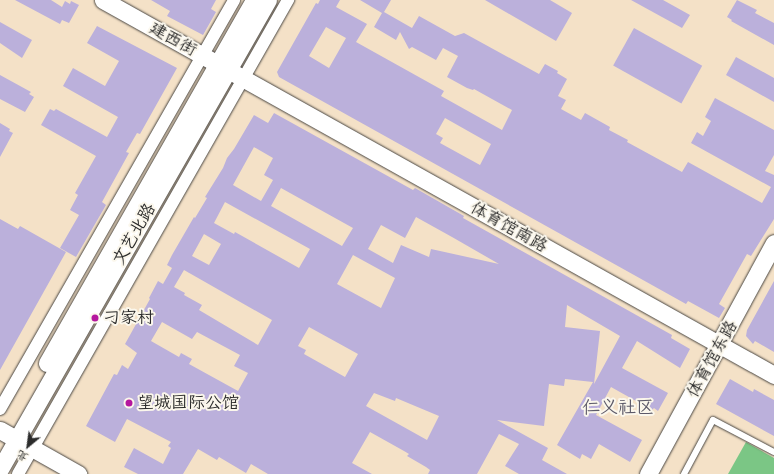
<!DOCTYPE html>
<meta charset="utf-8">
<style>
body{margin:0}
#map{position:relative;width:774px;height:474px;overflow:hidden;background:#f4e1c7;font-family:Caveat,"LXGW WenKai TC",sans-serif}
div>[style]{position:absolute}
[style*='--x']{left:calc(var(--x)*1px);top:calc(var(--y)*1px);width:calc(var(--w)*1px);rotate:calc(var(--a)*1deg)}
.green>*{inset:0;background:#7bc685}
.building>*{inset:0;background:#bbb0db;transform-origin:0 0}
.roads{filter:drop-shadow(0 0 1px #494642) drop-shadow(0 0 1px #494642)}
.lane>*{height:6px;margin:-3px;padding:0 3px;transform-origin:3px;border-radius:3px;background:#fff}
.street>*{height:12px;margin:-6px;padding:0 6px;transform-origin:6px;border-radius:6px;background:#fff}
.secondary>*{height:17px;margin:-8.5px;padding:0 8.5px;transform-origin:8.5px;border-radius:8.5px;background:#fff}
.dots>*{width:11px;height:11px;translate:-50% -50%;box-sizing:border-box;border:2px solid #fbf7ec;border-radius:50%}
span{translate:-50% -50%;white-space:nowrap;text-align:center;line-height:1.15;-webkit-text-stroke:4px #fbf7ec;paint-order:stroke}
.street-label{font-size:17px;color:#2b2b2b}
.poi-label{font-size:17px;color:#2b2b2b}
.left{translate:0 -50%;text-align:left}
.neighbourhood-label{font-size:18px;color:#5d5a69}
.north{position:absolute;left:8px;top:426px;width:40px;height:40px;-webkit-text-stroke:3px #fbf7ec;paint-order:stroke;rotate:209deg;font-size:11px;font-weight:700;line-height:16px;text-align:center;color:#2b2b2b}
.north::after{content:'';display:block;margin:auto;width:14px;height:18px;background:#2b2b2b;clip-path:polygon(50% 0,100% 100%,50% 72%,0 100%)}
</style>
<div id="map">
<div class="green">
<i style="clip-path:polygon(746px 442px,774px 458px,774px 474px,728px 474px)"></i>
</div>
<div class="building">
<i style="clip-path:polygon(15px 0,51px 0,62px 7px,65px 1px,70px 4px,71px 1px,79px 5px,69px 23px,62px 20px,60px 24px)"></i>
<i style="clip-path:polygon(151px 0,216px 0,211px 9px,216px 12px,203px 35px,167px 16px,170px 11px)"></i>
<i style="clip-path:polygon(evenodd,320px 0,340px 0,336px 7px,367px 24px,356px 42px,444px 91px,441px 96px,502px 130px,512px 110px,474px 89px,473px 90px,467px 88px,447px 77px,458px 56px,443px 48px,436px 60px,412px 47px,409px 49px,400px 32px,396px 40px,374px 27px,382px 13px,360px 0,391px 0,384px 12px,412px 28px,419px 16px,455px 36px,464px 33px,539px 74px,545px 64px,558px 71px,557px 73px,567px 79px,558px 96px,566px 100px,561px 109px,581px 120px,585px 113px,610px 127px,609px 130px,628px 140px,627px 142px,682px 172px,688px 162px,762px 203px,771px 187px,691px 143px,697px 132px,703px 136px,711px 121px,705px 117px,715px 98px,774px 130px,774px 155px,765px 171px,774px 175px,774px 219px,751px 256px,747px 254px,719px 304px,725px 308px,719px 318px,688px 301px,686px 304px,279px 77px,277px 72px,316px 3px,318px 4px,320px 0,326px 27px,346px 38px,329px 68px,309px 56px,326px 27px,320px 0,445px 118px,491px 144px,480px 165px,440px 143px,443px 138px,436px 134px,445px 118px)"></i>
<i style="clip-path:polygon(485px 0,550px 0,572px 13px,556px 41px)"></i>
<i style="clip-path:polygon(631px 0,663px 0,690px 15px,682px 28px)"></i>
<i style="clip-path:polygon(737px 0,757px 10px,755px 13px,774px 23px,774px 45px,731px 21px,732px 20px,727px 17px)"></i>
<i style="clip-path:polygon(0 22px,32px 40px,22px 58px,0 43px)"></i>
<i style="clip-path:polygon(97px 26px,177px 68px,140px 134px,137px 133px,126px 152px,129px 153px,102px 202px,106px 205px,76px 257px,60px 248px,79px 215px,70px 210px,78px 195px,75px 193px,96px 156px,41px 125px,50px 109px,54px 111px,56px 109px,107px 137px,118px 117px,63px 86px,73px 68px,105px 86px,119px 61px,87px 43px)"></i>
<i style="left:634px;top:28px;width:78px;height:43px;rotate:29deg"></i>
<i style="clip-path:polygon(736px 57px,774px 78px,774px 102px,726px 75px)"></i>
<i style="clip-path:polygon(0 75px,31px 92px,29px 94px,34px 97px,25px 112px,0 99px)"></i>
<i style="clip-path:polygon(evenodd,274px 113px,413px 190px,415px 188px,464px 216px,463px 218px,672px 335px,671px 338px,690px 349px,680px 368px,637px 341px,622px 368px,668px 393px,658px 411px,654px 408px,652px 410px,611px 387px,596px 415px,642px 440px,630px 462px,599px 444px,591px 459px,582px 454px,580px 459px,557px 445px,593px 382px,565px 379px,564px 386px,549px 384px,544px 426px,497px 420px,548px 448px,542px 460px,567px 474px,519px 474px,505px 466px,519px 444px,499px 434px,477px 474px,428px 474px,430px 470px,426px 467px,407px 456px,409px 454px,404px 451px,370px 432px,352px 463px,372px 474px,268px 474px,251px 464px,246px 473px,219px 457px,217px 460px,198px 449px,183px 474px,138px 474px,124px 467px,134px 448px,163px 464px,171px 448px,168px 446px,171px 442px,127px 419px,115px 442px,86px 426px,114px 374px,117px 375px,122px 365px,128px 369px,137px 353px,125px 344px,150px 299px,149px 298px,158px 281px,163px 284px,172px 268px,167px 265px,172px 255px,194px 217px,195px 218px,207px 198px,205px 197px,223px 168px,227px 158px,234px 149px,254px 115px,268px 123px,274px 113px,254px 147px,273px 158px,264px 175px,273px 180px,261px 201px,233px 185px,254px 147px,274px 113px,281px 188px,353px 228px,342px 246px,271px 206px,281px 188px,274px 113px,225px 202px,310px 249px,299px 268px,235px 232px,234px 234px,214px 223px,225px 202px,274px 113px,416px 217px,452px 237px,499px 264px,431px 249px,429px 257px,401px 245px,393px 263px,368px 249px,381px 225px,405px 238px,416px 217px,274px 113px,204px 234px,221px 244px,209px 265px,192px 256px,204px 234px,274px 113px,353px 255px,395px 278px,381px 308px,337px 284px,353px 255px,274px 113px,184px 270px,272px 320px,258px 345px,199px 310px,202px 305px,184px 295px,185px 293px,174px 287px,184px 270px,274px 113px,567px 305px,620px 336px,594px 384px,600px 331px,565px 327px,567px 305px,274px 113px,162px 322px,192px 339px,197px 332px,240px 355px,234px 366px,248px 373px,238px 391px,189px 364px,192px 359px,181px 353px,179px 357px,151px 341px,162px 322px,274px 113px,309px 327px,358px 354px,345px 377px,304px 354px,306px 350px,298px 346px,309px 327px,274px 113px,374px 393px,395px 401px,396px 398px,439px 416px,427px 440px,366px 406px,374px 393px)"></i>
<i style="clip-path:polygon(0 123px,10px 129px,9px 131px,13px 133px,0 157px)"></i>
<i style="clip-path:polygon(0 219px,18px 229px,20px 226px,66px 252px,0 370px)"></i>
<i style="clip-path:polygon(774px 281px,774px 352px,755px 341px,753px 344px,746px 336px,747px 330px)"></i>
<i style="clip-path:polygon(730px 379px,753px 392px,754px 389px,774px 400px,774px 436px,716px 404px)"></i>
</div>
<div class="roads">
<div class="lane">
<i style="--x:684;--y:474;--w:61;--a:-61.8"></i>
<i style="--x:713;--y:420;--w:69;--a:27.7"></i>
</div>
<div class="street">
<i style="--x:0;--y:409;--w:471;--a:-60.2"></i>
<i style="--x:18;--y:474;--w:546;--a:-60.33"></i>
</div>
<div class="secondary">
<i style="--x:103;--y:0;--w:769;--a:29.2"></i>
<i style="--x:47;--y:363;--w:418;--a:-60.3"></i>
<i style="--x:0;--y:430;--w:90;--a:29.4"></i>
<i style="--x:0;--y:469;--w:540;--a:-60.26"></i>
<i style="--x:648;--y:474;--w:263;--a:-61.4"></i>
</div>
</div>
<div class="dots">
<i style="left:95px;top:318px;background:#b5179e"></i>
<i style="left:129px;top:403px;background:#b5179e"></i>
</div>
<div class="street-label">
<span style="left:173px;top:39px;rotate:29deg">建西街</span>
<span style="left:509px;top:227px;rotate:29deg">体育馆南路</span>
<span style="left:134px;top:234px;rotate:-60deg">文艺北路</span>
<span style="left:712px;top:359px;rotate:-61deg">体育馆东路</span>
</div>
<div class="poi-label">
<span class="left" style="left:103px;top:318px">刁家村</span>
<span class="left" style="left:137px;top:403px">望城国际公馆</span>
</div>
<div class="neighbourhood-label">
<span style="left:618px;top:407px">仁义社区</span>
</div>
<div class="north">北</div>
</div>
